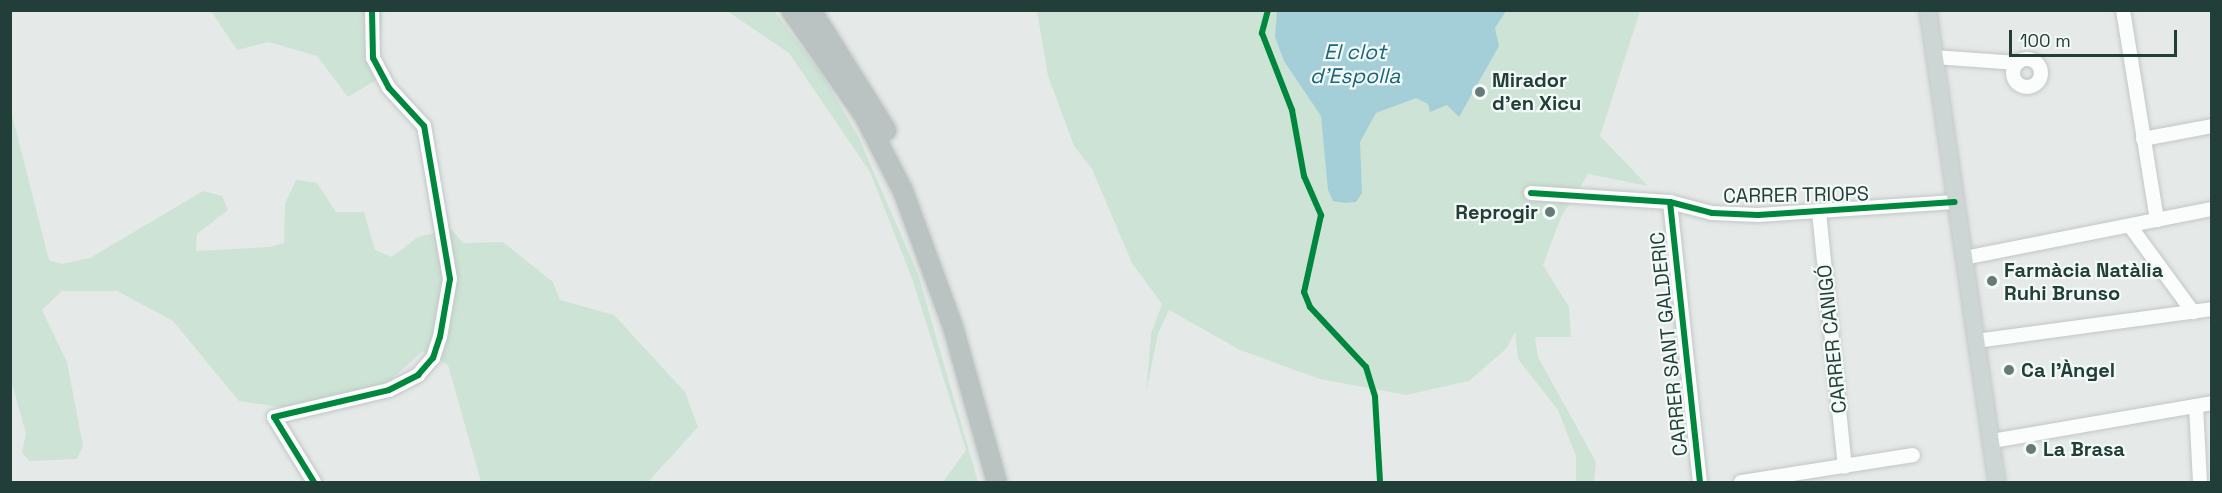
<!DOCTYPE html>
<meta charset="utf-8">
<style>
body{margin:0}
#map{position:relative;width:2222px;height:493px;overflow:hidden;background:#e5eae8;font-family:"Space Grotesk",sans-serif}
div>[style]{position:absolute}
[style*='--x']{left:calc(var(--x)*1px);top:calc(var(--y)*1px);width:calc(var(--w)*1px);rotate:calc(var(--a)*1deg)}
.green>*{inset:0;background:#cde3d5}
.water>*{inset:0;background:#a4cfd9}
.roads{filter:drop-shadow(0 0 2px #c2c7c5) drop-shadow(0 0 2px #c2c7c5)}
.minor>*{height:14px;margin:-7px;padding:0 7px;transform-origin:7px;border-radius:7px;background:#fbfcfc}
.minor>.ring{margin:-7px;padding:0;box-sizing:content-box;background:none;border:14px solid #fbfcfc;border-radius:50%}
.major>*{height:16px;margin:-8px;padding:0 8px;transform-origin:8px;border-radius:8px;background:#cdd6d4}
.highway>*{height:20px;margin:-10px;padding:0 10px;transform-origin:10px;border-radius:10px;background:#bac3c1}
.cycleway>*{height:6px;margin:-3px;padding:0 3px;transform-origin:3px;border-radius:3px;background:#00873e}
.dots>*{width:16px;height:16px;translate:-50% -50%;box-sizing:border-box;border:3px solid #f3f9f6;border-radius:50%}
span{translate:-50% -50%;white-space:nowrap;text-align:center;line-height:1.15;-webkit-text-stroke:4.5px #f3f9f6;paint-order:stroke}
.poi-label{font-size:20px;color:#213e38;font-weight:700}
.left{translate:0 -50%;text-align:left}
.right{translate:-100% -50%;text-align:right}
.street-label{font-size:20px;color:#213e38}
.water-label{font-size:21px;color:#1a677c;font-style:italic}
.frame{position:absolute;inset:0;border:12px solid #213e38;pointer-events:none}
.scale{position:absolute;left:2009px;top:30px;width:168px;height:27px;box-sizing:border-box;border:3px solid #213e38;border-top:0;padding-left:8px;font-size:18px;line-height:21px;white-space:nowrap;color:#213e38;-webkit-text-stroke:4px #f3f9f6;paint-order:stroke}
</style>
<div id="map">
<div class="green">
<i style="clip-path:polygon(211px 11px,383px 11px,378px 79px,348px 97px,317px 56px,269px 42px,237px 50px)"></i>
<i style="clip-path:polygon(727px 11px,774px 11px,821px 73px,858px 136px,918px 274px,978px 482px,943px 482px,966px 450px,913px 281px,870px 172px,789px 53px)"></i>
<i style="clip-path:polygon(1037px 11px,1640px 11px,1600px 136px,1648px 186px,1588px 174px,1561px 217px,1543px 265px,1569px 307px,1571px 337px,1535px 337px,1538px 357px,1596px 462px,1594px 482px,1576px 482px,1576px 456px,1558px 410px,1518px 359px,1515px 332px,1507px 348px,1469px 381px,1406px 395px,1320px 379px,1240px 350px,1169px 310px,1158px 334px,1146px 393px,1151px 334px,1162px 304px,1132px 263px,1092px 169px,1074px 146px,1048px 76px)"></i>
<i style="clip-path:polygon(10px 107px,49px 260px,62px 264px,90px 258px,203px 191px,222px 196px,228px 210px,197px 234px,196px 251px,270px 247px,284px 243px,285px 204px,296px 180px,317px 183px,336px 212px,364px 212px,375px 250px,392px 257px,418px 237px,451px 229px,463px 243px,503px 242px,553px 282px,560px 300px,614px 315px,685px 392px,698px 427px,648px 482px,481px 482px,448px 365px,423px 351px,388px 382px,361px 391px,288px 408px,239px 401px,173px 321px,117px 291px,62px 291px,42px 310px,67px 362px,83px 446px,77px 459px,29px 461px,22px 452px,26px 434px,11px 380px)"></i>
</div>
<div class="water">
<i style="clip-path:polygon(1277px 10px,1506px 10px,1506px 11px,1495px 28px,1499px 46px,1459px 117px,1447px 105px,1430px 112px,1428px 104px,1416px 98px,1376px 113px,1360px 142px,1362px 193px,1356px 202px,1345px 203px,1333px 201px,1328px 190px,1321px 116px,1284px 61px,1275px 37px)"></i>
</div>
<div class="roads">
<div class="minor">
<i style="--x:2123;--y:10;--w:213;--a:80.8"></i>
<i style="--x:1934;--y:57;--w:84;--a:4.1"></i>
<i class="ring" style="left:2013px;top:59px;width:14px;height:14px"></i>
<i style="--x:2143;--y:139;--w:70;--a:-10.7"></i>
<i style="--x:1531;--y:193;--w:139;--a:3.7"></i>
<i style="--x:1670;--y:202;--w:43;--a:14.7"></i>
<i style="--x:1712;--y:213;--w:46;--a:2.5"></i>
<i style="--x:1758;--y:215;--w:197;--a:-3.8"></i>
<i style="--x:1670;--y:202;--w:282;--a:83.9"></i>
<i style="--x:1819;--y:212;--w:256;--a:84.2"></i>
<i style="--x:2130;--y:226;--w:107;--a:53.8"></i>
<i style="--x:1964;--y:258;--w:253;--a:-11.2"></i>
<i style="--x:1976;--y:341;--w:238;--a:-7.7"></i>
<i style="--x:2196;--y:406;--w:76;--a:87"></i>
<i style="--x:1992;--y:441;--w:223;--a:-9.8"></i>
<i style="--x:314;--y:482;--w:76;--a:-121.6"></i>
<i style="--x:274;--y:417;--w:118;--a:-13.2"></i>
<i style="--x:389;--y:390;--w:33;--a:-27"></i>
<i style="--x:418;--y:375;--w:23;--a:-49"></i>
<i style="--x:433;--y:358;--w:22;--a:-72"></i>
<i style="--x:440;--y:337;--w:59;--a:-80.2"></i>
<i style="--x:450;--y:279;--w:155;--a:-99.6"></i>
<i style="--x:424;--y:126;--w:52;--a:-132.6"></i>
<i style="--x:389;--y:88;--w:34;--a:-118"></i>
<i style="--x:373;--y:58;--w:48;--a:-91.2"></i>
<i style="--x:1741;--y:482;--w:174;--a:-8.9"></i>
</div>
<div class="major">
<i style="--x:1928;--y:10;--w:477;--a:81.7"></i>
</div>
<div class="highway">
<i style="--x:791;--y:10;--w:130;--a:55.3"></i>
<i style="--x:865;--y:117;--w:83;--a:62.8"></i>
<i style="--x:903;--y:191;--w:145;--a:69.8"></i>
<i style="--x:953;--y:327;--w:161;--a:74.2"></i>
<i style="--x:811;--y:10;--w:142;--a:58"></i>
</div>
</div>
<div class="cycleway">
<i style="--x:1268;--y:10;--w:24;--a:105"></i>
<i style="--x:1262;--y:33;--w:83;--a:68.7"></i>
<i style="--x:1292;--y:110;--w:67;--a:79.7"></i>
<i style="--x:1304;--y:176;--w:43;--a:66.4"></i>
<i style="--x:1321;--y:215;--w:79;--a:102.4"></i>
<i style="--x:1304;--y:292;--w:16;--a:68"></i>
<i style="--x:1310;--y:307;--w:82;--a:47"></i>
<i style="--x:1366;--y:367;--w:31;--a:73"></i>
<i style="--x:1375;--y:397;--w:85;--a:86.6"></i>
<i style="--x:1531;--y:193;--w:139;--a:3.7"></i>
<i style="--x:1670;--y:202;--w:43;--a:14.7"></i>
<i style="--x:1712;--y:213;--w:46;--a:2.5"></i>
<i style="--x:1758;--y:215;--w:197;--a:-3.8"></i>
<i style="--x:1670;--y:202;--w:282;--a:83.9"></i>
<i style="--x:314;--y:482;--w:76;--a:-121.6"></i>
<i style="--x:274;--y:417;--w:118;--a:-13.2"></i>
<i style="--x:389;--y:390;--w:33;--a:-27"></i>
<i style="--x:418;--y:375;--w:23;--a:-49"></i>
<i style="--x:433;--y:358;--w:22;--a:-72"></i>
<i style="--x:440;--y:337;--w:59;--a:-80.2"></i>
<i style="--x:450;--y:279;--w:155;--a:-99.6"></i>
<i style="--x:424;--y:126;--w:52;--a:-132.6"></i>
<i style="--x:389;--y:88;--w:34;--a:-118"></i>
<i style="--x:373;--y:58;--w:48;--a:-91.2"></i>
</div>
<div class="dots">
<i style="left:1480px;top:92px;background:#667a76"></i>
<i style="left:1550px;top:212px;background:#667a76"></i>
<i style="left:1992px;top:281px;background:#667a76"></i>
<i style="left:2009px;top:370px;background:#667a76"></i>
<i style="left:2031px;top:449px;background:#667a76"></i>
</div>
<div class="poi-label">
<span class="left" style="left:1492px;top:92px">Mirador<br>d'en Xicu</span>
<span class="right" style="left:1538px;top:212px">Reprogir</span>
<span class="left" style="left:2004px;top:282px">Farmàcia Natàlia<br>Ruhi Brunso</span>
<span class="left" style="left:2021px;top:370px">Ca l'Àngel</span>
<span class="left" style="left:2043px;top:449px">La Brasa</span>
</div>
<div class="street-label">
<span style="left:1796px;top:195px;rotate:-1deg">CARRER TRIOPS</span>
<span style="left:1832px;top:339px;rotate:-96deg">CARRER CANIGÓ</span>
<span style="left:1669px;top:344px;rotate:-96deg">CARRER SANT GALDERIC</span>
</div>
<div class="water-label">
<span style="left:1355px;top:64px">El clot<br>d'Espolla</span>
</div>
<div class="frame"></div>
<div class="scale">100 m</div>
</div>
